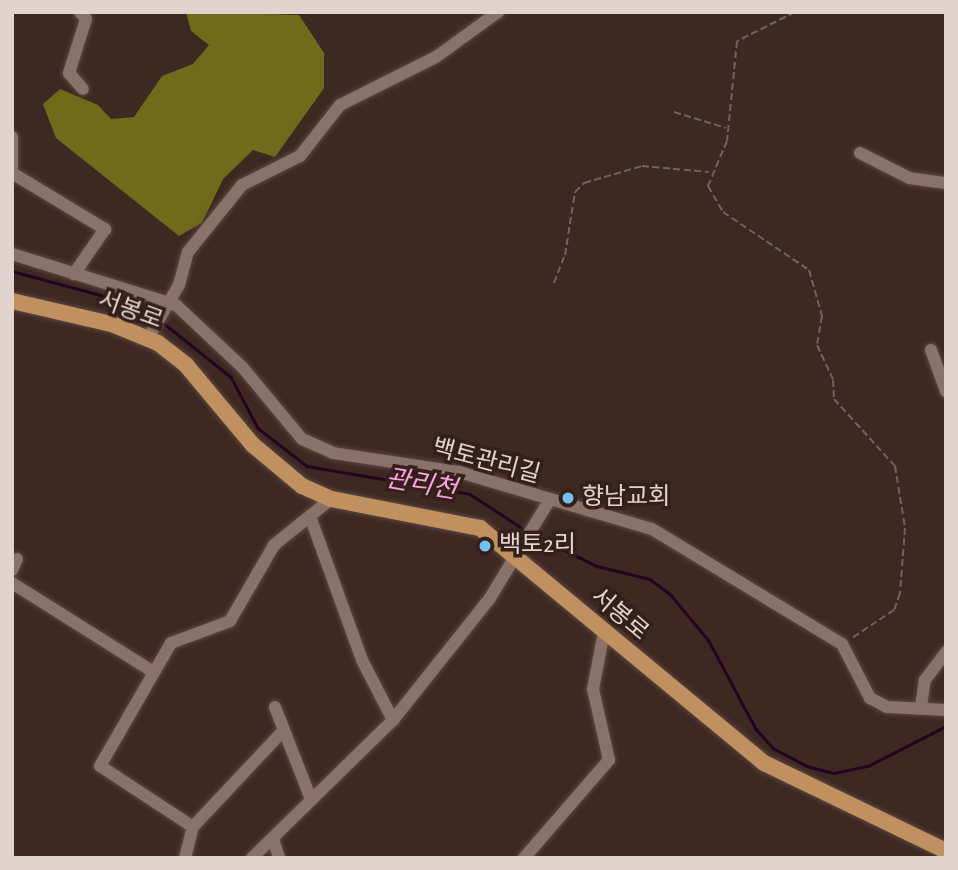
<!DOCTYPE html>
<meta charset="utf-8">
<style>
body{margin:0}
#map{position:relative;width:958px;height:870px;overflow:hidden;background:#3e2922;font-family:"Alegreya Sans","Noto Sans KR",sans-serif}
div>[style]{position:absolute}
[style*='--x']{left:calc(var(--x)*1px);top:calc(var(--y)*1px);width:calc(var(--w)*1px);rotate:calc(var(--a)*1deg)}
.forest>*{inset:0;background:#716a1a}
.stream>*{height:2.5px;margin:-1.25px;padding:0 1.25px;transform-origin:1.25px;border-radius:1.25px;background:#270221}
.path>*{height:2px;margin-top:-1px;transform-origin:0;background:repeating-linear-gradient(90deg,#74615b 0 7px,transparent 0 10.5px)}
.roads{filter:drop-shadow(0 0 2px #5a4842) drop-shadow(0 0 2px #5a4842)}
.minor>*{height:12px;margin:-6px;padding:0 6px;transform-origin:6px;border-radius:6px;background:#8a7169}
.major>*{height:16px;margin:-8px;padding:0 8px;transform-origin:8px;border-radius:8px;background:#c0915e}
.dots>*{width:19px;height:19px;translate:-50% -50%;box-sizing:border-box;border:4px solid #342019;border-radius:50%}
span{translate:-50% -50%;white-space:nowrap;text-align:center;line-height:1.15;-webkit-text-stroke:7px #342019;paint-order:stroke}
.street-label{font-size:24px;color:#e1d3ce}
.poi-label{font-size:24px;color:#e1d3ce}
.left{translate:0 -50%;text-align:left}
.water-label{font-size:26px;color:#f7a3e4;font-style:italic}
.frame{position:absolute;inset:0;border:14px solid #e1d3ce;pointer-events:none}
</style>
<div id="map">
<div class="forest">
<i style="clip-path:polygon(186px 12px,299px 15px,324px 53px,324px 88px,275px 157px,253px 150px,223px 179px,202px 223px,179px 236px,56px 138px,43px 104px,60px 89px,98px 105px,111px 119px,134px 117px,162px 76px,193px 64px,209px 45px,191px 31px)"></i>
</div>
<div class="stream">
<i style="--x:12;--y:271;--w:122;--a:15.2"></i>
<i style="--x:130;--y:303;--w:29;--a:31"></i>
<i style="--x:161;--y:321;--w:90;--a:38.7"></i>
<i style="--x:231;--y:377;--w:58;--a:62.1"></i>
<i style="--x:258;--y:428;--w:62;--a:37.8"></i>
<i style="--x:307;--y:466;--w:165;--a:9.7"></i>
<i style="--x:470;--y:494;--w:66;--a:33.2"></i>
<i style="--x:534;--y:535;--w:70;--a:26.2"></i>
<i style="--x:597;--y:566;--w:55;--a:13.8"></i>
<i style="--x:650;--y:579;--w:26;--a:37"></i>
<i style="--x:671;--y:595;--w:60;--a:50.4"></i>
<i style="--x:709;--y:641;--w:100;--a:61.9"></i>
<i style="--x:756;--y:729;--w:25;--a:48"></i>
<i style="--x:773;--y:748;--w:38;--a:28"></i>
<i style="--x:807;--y:766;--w:28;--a:15"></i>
<i style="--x:834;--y:773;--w:35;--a:-12"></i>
<i style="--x:868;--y:766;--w:88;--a:-27.1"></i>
</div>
<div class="path">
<i style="--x:795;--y:12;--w:65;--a:153.4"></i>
<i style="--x:737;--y:41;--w:100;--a:95.7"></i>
<i style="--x:727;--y:141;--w:49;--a:112.9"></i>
<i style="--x:708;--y:186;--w:30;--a:60"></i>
<i style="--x:723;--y:212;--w:104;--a:34"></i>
<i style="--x:809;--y:270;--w:48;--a:74.2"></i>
<i style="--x:822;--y:316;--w:29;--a:100"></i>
<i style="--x:817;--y:345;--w:38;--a:65"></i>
<i style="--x:833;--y:380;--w:19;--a:87"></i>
<i style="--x:834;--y:399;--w:91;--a:47.7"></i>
<i style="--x:895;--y:466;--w:63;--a:80.8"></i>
<i style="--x:905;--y:528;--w:65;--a:94.4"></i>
<i style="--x:900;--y:593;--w:18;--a:109"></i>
<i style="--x:894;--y:610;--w:50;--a:146.3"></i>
<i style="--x:674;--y:112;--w:54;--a:17.1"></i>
<i style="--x:554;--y:283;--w:30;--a:-69"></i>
<i style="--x:565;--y:255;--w:64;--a:-81"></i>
<i style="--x:575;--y:192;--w:13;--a:-45"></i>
<i style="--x:584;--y:183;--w:60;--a:-16.3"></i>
<i style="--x:642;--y:166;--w:67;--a:5.1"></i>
</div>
<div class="roads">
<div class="minor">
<i style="--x:80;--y:12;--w:9;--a:49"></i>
<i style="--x:86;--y:19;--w:57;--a:107.5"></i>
<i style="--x:69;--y:73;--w:21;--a:49"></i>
<i style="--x:12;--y:137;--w:30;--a:90"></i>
<i style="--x:860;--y:153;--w:55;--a:27"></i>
<i style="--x:909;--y:178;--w:37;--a:8"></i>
<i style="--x:12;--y:173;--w:109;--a:31.1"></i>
<i style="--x:105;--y:229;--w:55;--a:124.6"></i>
<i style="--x:12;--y:254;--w:172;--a:17.3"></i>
<i style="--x:176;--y:305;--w:92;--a:43.2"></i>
<i style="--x:243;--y:368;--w:92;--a:50.3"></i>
<i style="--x:302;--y:439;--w:34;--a:24"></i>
<i style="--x:333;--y:453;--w:127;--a:8.6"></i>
<i style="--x:459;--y:472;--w:201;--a:16.5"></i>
<i style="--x:652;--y:529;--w:222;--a:31.2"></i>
<i style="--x:842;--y:644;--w:61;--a:62.6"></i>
<i style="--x:870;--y:698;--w:19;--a:28"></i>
<i style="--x:887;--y:707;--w:59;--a:2.9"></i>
<i style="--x:148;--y:338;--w:61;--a:-59.7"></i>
<i style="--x:179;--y:285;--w:34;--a:-75"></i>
<i style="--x:188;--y:252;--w:86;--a:-51.1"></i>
<i style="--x:242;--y:185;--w:65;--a:-26.6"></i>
<i style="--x:300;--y:156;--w:65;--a:-51.9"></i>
<i style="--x:340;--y:105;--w:107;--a:-26.6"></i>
<i style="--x:436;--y:57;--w:77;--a:-36"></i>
<i style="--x:931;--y:350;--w:44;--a:69.9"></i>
<i style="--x:311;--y:519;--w:150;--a:70.1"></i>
<i style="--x:362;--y:660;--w:68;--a:62.7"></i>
<i style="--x:12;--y:570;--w:12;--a:-66"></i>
<i style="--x:12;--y:583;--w:165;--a:32.2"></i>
<i style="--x:275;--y:707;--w:97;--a:68.7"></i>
<i style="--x:921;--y:707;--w:27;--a:-82"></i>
<i style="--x:925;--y:680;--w:35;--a:-53"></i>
<i style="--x:283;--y:731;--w:132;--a:133.2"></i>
<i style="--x:193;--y:827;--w:111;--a:-146.7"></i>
<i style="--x:100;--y:766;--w:142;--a:-60"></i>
<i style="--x:171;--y:643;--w:63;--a:-20.4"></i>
<i style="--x:230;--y:621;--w:88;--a:-59.9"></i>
<i style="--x:274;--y:545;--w:73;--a:-38.9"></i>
<i style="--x:273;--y:839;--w:20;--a:72"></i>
<i style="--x:185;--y:858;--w:32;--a:-76"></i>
<i style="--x:252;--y:858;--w:197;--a:-44.4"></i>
<i style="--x:393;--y:720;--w:156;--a:-51.5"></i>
<i style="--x:490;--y:598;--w:114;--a:-58.7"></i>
<i style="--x:524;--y:858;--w:130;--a:-49.1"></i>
<i style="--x:609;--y:760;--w:73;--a:-102.7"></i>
<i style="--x:593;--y:689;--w:58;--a:-79.1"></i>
</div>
<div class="major">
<i style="--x:12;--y:301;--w:103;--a:13"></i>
<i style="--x:112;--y:324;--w:50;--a:22.4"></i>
<i style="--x:158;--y:343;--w:36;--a:38"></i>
<i style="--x:186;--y:365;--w:104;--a:50.1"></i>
<i style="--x:253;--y:445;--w:64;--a:39.9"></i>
<i style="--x:302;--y:486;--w:32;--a:24"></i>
<i style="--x:331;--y:499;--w:152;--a:11"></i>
<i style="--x:480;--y:528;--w:369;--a:39.6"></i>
<i style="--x:764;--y:763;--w:202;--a:25.8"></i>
</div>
</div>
<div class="dots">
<i style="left:568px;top:498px;background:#71c1f5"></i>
<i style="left:485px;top:546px;background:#71c1f5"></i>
</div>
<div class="street-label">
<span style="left:130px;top:311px;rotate:20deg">서봉로</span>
<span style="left:486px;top:462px;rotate:15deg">백토관리길</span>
<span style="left:619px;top:615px;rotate:40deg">서봉로</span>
</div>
<div class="poi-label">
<span class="left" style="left:582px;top:498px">향남교회</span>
<span class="left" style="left:499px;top:546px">백토2리</span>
</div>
<div class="water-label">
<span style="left:421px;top:485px;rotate:10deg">관리천</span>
</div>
<div class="frame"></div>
</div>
